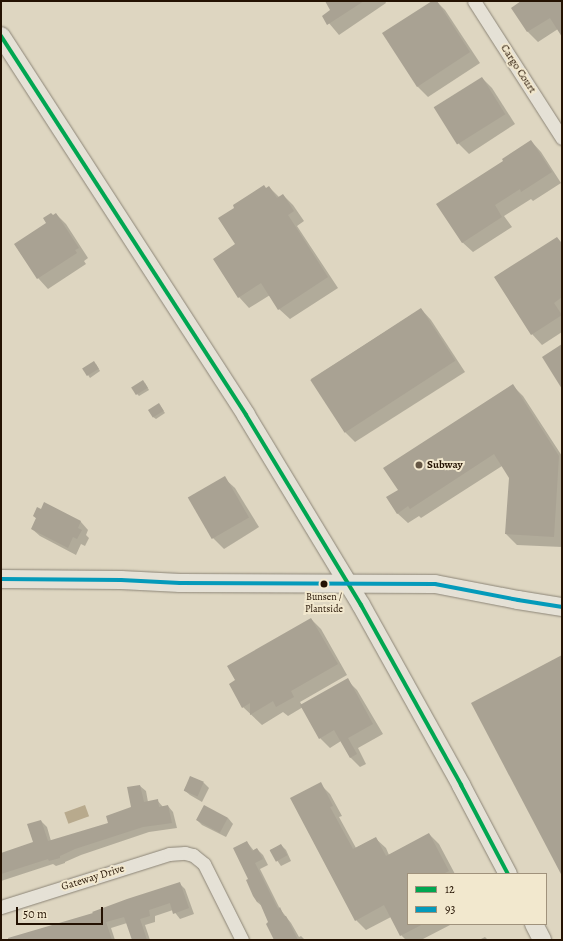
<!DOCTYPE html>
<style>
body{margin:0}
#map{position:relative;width:563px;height:941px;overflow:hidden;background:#ded6c1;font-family:Alegreya,serif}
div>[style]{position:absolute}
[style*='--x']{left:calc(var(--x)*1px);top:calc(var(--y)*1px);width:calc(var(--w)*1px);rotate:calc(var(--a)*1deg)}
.water>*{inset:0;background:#b8aa8d;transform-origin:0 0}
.shadow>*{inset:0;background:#0003}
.building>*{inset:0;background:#a9a293;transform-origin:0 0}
.roads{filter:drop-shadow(0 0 1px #8c8577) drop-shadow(0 0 1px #8c8577)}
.street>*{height:13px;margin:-6.5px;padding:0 6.5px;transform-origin:6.5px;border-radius:6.5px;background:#e5e1d6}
.secondary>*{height:18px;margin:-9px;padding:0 9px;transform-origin:9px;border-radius:9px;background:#e5e1d6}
.bus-1>*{height:4px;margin:-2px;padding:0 2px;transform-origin:2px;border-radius:2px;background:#00a651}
.bus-2>*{height:4px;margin:-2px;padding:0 2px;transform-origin:2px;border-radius:2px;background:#049aba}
.dots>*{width:11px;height:11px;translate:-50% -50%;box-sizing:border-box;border:2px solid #f2e8ce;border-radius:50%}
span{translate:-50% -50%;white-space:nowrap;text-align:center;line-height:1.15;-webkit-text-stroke:4px #f2e8ce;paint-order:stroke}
.bus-label{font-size:10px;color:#241202}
.street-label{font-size:11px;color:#241202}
.poi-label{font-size:11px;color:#241202;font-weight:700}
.left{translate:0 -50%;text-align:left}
.frame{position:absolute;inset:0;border:2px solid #241202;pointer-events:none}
.legend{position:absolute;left:407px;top:873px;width:140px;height:52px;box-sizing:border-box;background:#f2e8ce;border:1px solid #a0927c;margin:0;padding:5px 7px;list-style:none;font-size:12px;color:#241202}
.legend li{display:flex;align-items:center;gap:8px;height:20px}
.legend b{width:20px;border:1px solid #a0927c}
.scale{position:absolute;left:16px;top:907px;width:87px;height:18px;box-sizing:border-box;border:2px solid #241202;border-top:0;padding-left:5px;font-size:12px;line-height:14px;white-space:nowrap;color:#241202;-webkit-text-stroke:3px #f2e8ce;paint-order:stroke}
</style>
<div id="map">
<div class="water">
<i style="left:85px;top:805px;width:12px;height:22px;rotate:70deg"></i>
</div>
<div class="shadow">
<i style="clip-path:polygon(326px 1px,385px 1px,386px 3px,339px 35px,323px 16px,332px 10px)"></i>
<i style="clip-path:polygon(433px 1px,436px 1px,445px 10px,480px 63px,428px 97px,417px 86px)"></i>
<i style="clip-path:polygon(523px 1px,562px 1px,562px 35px,558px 29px,538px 42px,528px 32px,512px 8px)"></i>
<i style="clip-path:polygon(482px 78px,492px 88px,515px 124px,469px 154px,458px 143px)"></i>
<i style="clip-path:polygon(531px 141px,541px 152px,561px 183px,533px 201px,531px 199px,504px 216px,512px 227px,473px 252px,462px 242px,504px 161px)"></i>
<i style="clip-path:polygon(269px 187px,279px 197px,283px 195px,293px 205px,304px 221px,297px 226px,338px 288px,290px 319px,279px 309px,270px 295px,249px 308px,239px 297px,214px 259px,237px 244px,266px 189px)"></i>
<i style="clip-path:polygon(56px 214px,66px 224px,88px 258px,84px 261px,86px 264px,48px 289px,38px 278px,48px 223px)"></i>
<i style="clip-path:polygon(557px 238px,562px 243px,562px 332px,542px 345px,532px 334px)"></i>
<i style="clip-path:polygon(421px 309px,431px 320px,465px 372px,355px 442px,345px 432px,311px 379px)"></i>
<i style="clip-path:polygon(96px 364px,100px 371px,90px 378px,88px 375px)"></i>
<i style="clip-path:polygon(145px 383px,149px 390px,139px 396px,137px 394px)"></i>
<i style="clip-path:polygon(513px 386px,523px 396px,562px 456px,562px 547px,517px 545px,506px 534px,510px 477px,502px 466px,421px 518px,419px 516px,408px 523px,397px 513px)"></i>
<i style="clip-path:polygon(161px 407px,165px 413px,156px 419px,153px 417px)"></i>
<i style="clip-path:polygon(224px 478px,235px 488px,259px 527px,224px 549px,213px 538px,190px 499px)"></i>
<i style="clip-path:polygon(45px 504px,81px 522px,88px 530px,86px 535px,89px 538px,85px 546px,81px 544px,76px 555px,40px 536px,32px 529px,37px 519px,34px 516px,41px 510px)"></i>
<i style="clip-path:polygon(311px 619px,321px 629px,347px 675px,300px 702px,302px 705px,347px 680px,357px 690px,383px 734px,358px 748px,366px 764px,360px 767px,350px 757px,341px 741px,330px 748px,320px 738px,303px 707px,288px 716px,283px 712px,262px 725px,243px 707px)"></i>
<i style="clip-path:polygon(191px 777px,204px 783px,209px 788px,202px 802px,190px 795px,184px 790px)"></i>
<i style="clip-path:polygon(320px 784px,330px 794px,342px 816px,339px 817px,356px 848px,375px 838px,386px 848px,389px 855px,429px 834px,439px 844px,455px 874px,408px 874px,408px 924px,452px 924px,421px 940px,406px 940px,401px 935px,391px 917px,366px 930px,356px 920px)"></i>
<i style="clip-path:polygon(140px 786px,146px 791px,148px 802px,157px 800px,163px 807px,168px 806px,173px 812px,177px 828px,149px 832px,81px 855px,65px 862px,65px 863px,56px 866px,53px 864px,1px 881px,1px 854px,34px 843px,41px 821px,47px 827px,51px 841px,110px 824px,132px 807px)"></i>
<i style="clip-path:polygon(228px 818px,233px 824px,226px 837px,202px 825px,197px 820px)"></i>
<i style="clip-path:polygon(247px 842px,254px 851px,257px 849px,263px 855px,268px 865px,260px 869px,280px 909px,291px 923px,299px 937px,301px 936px,305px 940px,278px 940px,262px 906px,257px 902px)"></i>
<i style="clip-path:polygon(281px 845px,286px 850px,291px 861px,281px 866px,270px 850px)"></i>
<i style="clip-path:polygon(179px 883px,185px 889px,194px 914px,180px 919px,173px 910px,155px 916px,155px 922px,145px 925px,150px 940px,133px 940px,127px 923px,111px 928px,115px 940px,5px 940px,94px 914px)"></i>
<i style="clip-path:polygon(485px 937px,488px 940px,479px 940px)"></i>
</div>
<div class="building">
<i style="clip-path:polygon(325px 1px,364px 1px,327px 25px,322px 16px,330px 10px)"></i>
<i style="clip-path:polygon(432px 1px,437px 1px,470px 52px,417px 87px,382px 33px)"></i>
<i style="clip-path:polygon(521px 1px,562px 1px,562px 37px,550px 18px,527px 32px,511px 8px)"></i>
<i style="left:482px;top:77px;width:44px;height:57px;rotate:58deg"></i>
<i style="clip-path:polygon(531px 140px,552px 172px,521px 192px,520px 189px,495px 205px,502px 217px,462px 243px,436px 204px,503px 161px,502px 159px)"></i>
<i style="clip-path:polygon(264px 185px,266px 188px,269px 186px,277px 198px,283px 194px,294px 211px,288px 215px,328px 277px,278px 310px,261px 283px,238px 298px,213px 259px,235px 244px,218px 218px,234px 208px,233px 205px)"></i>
<i style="clip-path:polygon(51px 213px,53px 215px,56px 213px,79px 248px,75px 250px,77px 253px,37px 279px,14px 244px,46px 223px,43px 218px)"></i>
<i style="clip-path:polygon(557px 237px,562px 244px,562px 297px,554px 303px,562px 315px,531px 335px,494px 277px)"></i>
<i style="left:421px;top:308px;width:63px;height:132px;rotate:57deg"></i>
<i style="clip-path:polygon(562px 344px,562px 389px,542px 357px)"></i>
<i style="left:94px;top:361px;width:9px;height:14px;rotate:58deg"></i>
<i style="left:143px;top:380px;width:9px;height:14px;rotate:58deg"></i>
<i style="clip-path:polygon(513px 384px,559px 456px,554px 537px,505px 534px,509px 478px,494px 454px,410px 509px,408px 506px,397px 514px,386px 497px,398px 490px,383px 468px)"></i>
<i style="left:159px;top:403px;width:9px;height:13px;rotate:58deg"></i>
<i style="left:225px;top:476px;width:48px;height:43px;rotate:60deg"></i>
<i style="clip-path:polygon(44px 502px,81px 521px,78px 528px,82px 530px,77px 539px,73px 537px,68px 548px,31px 529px,36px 518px,33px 516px,37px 507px,41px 509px)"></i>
<i style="clip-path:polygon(311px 618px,338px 664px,291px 691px,294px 697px,276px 707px,273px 701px,250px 715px,250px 703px,242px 708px,229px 684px,235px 680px,227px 666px)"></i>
<i style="clip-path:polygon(562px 655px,562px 876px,471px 703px)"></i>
<i style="clip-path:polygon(348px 678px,373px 724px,348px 738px,357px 754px,350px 758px,334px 730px,319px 739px,300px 705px)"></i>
<i style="left:190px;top:776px;width:15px;height:16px;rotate:23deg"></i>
<i style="clip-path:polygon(321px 782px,333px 806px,330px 807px,353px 849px,376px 837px,386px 856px,429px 833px,449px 871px,443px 874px,408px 874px,408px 924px,423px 924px,400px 936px,384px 905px,355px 921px,290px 798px)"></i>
<i style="clip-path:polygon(140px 785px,144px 802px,158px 799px,159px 807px,168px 805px,172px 823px,143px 827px,75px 849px,60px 856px,60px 858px,49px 861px,48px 859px,1px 874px,1px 853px,33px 842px,27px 824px,41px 820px,48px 841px,108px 823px,106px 816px,131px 807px,127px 787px)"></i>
<i style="left:204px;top:805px;width:27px;height:17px;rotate:28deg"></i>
<i style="clip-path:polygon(247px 841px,252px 851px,257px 848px,263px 859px,255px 863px,278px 909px,280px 907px,284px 916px,286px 916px,298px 940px,274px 940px,266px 924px,268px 922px,259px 901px,257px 902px,253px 896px,246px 880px,248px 879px,233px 848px)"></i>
<i style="left:281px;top:844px;width:13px;height:13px;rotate:61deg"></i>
<i style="clip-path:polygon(180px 882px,189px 908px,173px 914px,170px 903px,149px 910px,150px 916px,140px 919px,147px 940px,132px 940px,124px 917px,106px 922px,112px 940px,8px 940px,8px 938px,93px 913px,92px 912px,127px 899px)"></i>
</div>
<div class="roads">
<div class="street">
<i style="--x:474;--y:1;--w:163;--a:57.3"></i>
<i style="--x:1;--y:907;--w:176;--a:-17.5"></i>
<i style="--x:169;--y:854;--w:16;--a:-4"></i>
<i style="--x:185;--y:853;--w:8;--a:14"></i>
<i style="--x:193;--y:855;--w:14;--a:39"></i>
<i style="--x:204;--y:864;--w:85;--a:63.4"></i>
</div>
<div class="secondary">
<i style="--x:1;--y:36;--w:451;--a:57.1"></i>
<i style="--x:246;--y:415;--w:222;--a:58.8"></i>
<i style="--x:361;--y:605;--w:206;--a:60.9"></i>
<i style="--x:461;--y:785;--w:101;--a:62.2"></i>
<i style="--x:1;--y:579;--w:120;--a:0.5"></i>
<i style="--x:121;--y:580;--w:59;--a:2.9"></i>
<i style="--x:180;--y:583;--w:255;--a:0.2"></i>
<i style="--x:435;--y:584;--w:85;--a:10.9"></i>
<i style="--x:518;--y:600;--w:45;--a:9"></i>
<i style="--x:534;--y:924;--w:18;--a:63"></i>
</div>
</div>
<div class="bus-1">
<i style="--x:1;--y:36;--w:451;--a:57.1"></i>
<i style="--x:246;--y:415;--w:222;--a:58.8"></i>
<i style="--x:361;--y:605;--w:206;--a:60.9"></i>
<i style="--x:461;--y:785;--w:101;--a:62.2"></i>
</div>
<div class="bus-2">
<i style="--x:1;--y:579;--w:120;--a:0.5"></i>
<i style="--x:121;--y:580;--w:59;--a:2.9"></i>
<i style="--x:180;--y:583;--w:255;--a:0.2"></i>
<i style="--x:435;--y:584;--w:85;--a:10.9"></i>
<i style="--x:518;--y:600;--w:45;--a:9"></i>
</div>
<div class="dots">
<i style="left:419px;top:465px;background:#655745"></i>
<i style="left:324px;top:584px;background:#241202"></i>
</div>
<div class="bus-label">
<span style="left:324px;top:602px">Bunsen /<br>Plantside</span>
</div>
<div class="street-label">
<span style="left:518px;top:69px;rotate:57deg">Cargo Court</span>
<span style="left:93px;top:878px;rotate:-17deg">Gateway Drive</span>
</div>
<div class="poi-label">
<span class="left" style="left:427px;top:465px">Subway</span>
</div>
<div class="frame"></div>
<ul class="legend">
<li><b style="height:5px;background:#00a651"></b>12</li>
<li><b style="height:5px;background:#049aba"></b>93</li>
</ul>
<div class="scale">50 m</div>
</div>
